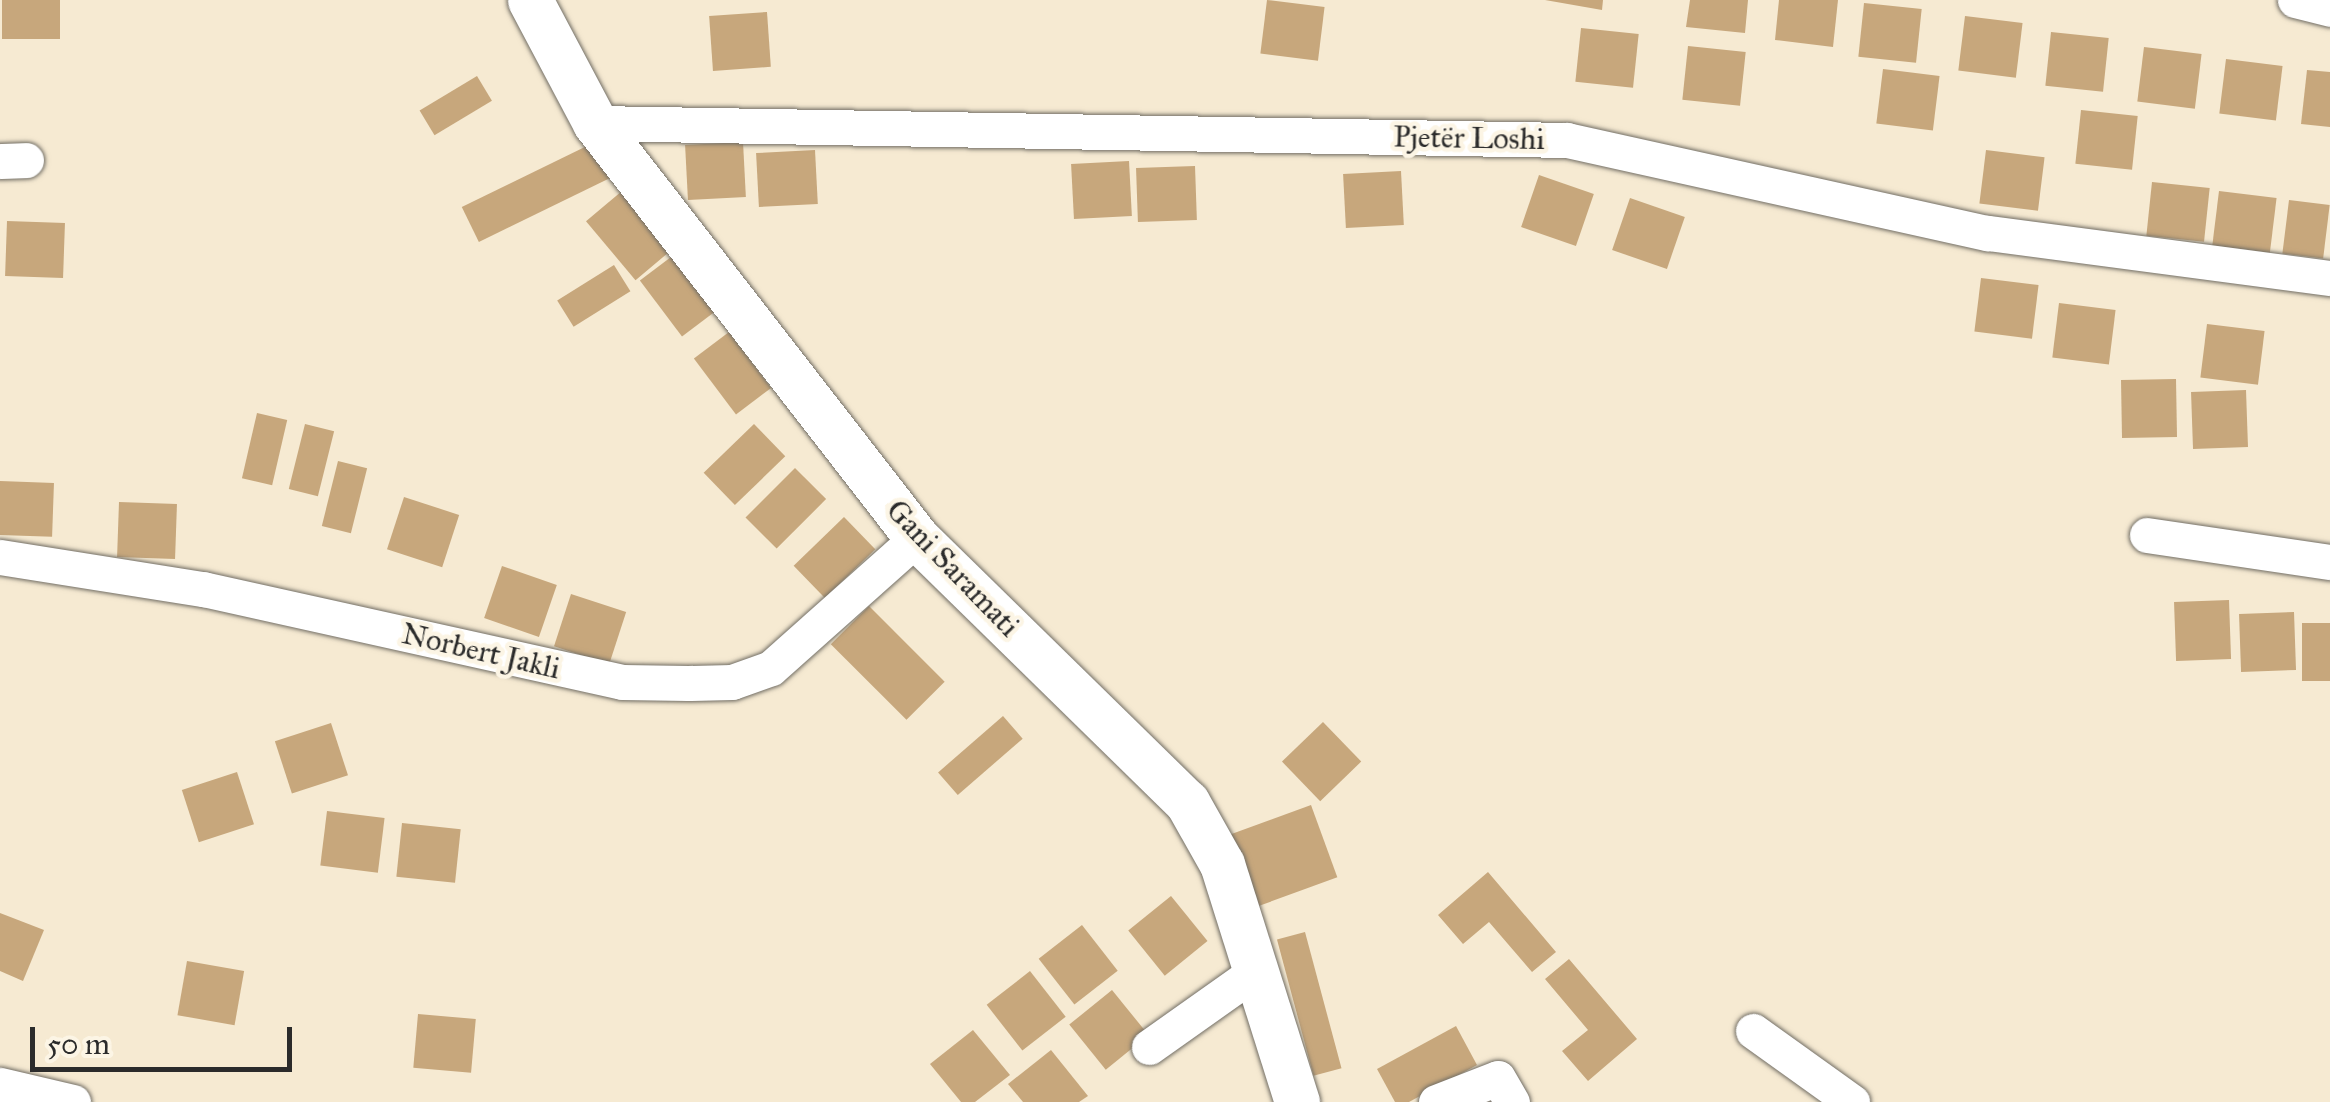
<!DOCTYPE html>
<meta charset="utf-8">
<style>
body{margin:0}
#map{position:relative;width:2330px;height:1102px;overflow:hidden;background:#f6ead2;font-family:"IM FELL Great Primer",serif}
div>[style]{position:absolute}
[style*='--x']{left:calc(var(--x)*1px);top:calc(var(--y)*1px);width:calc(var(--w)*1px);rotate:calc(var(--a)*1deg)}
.building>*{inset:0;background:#c7a77c;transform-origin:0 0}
.roads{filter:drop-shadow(0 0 2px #726e65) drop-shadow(0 0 2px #726e65)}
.minor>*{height:35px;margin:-17.5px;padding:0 17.5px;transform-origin:17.5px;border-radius:17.5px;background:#fff}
.tertiary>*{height:45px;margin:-22.5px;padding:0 22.5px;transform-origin:22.5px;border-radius:22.5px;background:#fff}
span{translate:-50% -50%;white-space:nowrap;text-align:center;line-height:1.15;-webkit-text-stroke:9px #fcf5e5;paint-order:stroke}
.street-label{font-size:30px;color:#2b2b2b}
.scale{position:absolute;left:30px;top:1027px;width:262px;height:45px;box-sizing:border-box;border:5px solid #2b2b2b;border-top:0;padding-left:12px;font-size:30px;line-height:35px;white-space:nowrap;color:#2b2b2b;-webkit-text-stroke:8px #fcf5e5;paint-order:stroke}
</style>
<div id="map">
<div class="building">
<i style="left:2px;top:0;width:58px;height:39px"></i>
<i style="left:1267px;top:0;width:58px;height:54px;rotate:7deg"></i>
<i style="clip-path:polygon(1545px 0,1603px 0,1602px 10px)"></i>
<i style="clip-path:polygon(1690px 0,1748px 0,1745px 33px,1686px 27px)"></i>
<i style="clip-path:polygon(1779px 0,1838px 0,1833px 47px,1775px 40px)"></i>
<i style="left:1864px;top:3px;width:58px;height:54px;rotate:6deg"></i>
<i style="left:767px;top:12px;width:55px;height:58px;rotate:86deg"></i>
<i style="left:1965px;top:16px;width:58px;height:55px;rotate:7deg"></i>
<i style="left:1581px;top:28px;width:58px;height:54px;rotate:6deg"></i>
<i style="left:2051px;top:32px;width:58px;height:54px;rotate:6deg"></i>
<i style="left:1688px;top:46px;width:58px;height:54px;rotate:6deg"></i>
<i style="left:2144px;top:47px;width:58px;height:55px;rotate:7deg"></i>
<i style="left:2226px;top:59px;width:57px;height:55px;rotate:7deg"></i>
<i style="left:1883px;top:69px;width:57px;height:55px;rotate:7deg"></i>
<i style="clip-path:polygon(2307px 70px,2330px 72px,2330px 127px,2301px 124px)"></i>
<i style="left:477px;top:76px;width:29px;height:67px;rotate:59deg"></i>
<i style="left:2081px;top:110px;width:57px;height:54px;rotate:6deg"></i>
<i style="left:743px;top:142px;width:55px;height:58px;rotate:87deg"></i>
<i style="left:593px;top:143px;width:39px;height:146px;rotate:64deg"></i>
<i style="left:815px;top:150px;width:54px;height:59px;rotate:87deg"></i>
<i style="left:1986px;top:150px;width:59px;height:54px;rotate:7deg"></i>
<i style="left:1129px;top:161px;width:55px;height:58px;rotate:87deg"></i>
<i style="left:1195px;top:166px;width:54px;height:59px;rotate:88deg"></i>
<i style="left:1401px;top:171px;width:54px;height:58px;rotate:87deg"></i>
<i style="left:1539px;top:175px;width:58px;height:55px;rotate:19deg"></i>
<i style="left:2152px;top:182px;width:58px;height:54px;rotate:6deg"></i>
<i style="left:622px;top:191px;width:77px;height:47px;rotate:50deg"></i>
<i style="left:2219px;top:191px;width:58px;height:55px;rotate:7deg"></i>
<i style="left:1630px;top:198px;width:58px;height:55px;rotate:19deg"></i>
<i style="left:2289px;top:200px;width:41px;height:54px;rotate:7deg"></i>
<i style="left:7px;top:221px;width:58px;height:55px;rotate:2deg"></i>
<i style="left:675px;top:254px;width:70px;height:44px;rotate:53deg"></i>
<i style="left:614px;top:265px;width:31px;height:67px;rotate:58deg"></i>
<i style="left:1981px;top:278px;width:58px;height:54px;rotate:7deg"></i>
<i style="left:2059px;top:303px;width:57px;height:55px;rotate:7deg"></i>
<i style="left:2207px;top:324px;width:58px;height:54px;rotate:7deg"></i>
<i style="left:729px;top:332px;width:70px;height:44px;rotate:53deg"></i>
<i style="left:2176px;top:379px;width:58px;height:55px;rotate:89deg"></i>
<i style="left:2246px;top:390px;width:57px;height:55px;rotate:88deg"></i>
<i style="left:257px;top:413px;width:31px;height:67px;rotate:13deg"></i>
<i style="left:305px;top:424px;width:30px;height:67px;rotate:14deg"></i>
<i style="left:754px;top:424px;width:45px;height:70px;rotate:46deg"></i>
<i style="left:338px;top:461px;width:30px;height:67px;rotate:14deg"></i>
<i style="left:795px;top:468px;width:44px;height:70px;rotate:45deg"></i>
<i style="left:0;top:481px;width:54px;height:54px;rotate:2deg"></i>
<i style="left:404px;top:497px;width:58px;height:55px;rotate:18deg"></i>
<i style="left:119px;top:502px;width:58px;height:55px;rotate:2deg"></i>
<i style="left:844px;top:517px;width:45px;height:70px;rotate:46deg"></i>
<i style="left:502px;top:566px;width:58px;height:55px;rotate:19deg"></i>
<i style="left:571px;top:594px;width:58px;height:55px;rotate:18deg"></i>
<i style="left:2229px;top:600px;width:59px;height:55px;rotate:88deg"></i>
<i style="left:869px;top:606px;width:107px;height:54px;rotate:45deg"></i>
<i style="left:2294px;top:612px;width:58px;height:55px;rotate:88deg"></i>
<i style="left:2330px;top:623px;width:58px;height:28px;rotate:90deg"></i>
<i style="left:1003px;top:716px;width:30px;height:86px;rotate:49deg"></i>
<i style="left:1323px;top:722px;width:55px;height:57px;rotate:46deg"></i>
<i style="left:331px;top:723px;width:55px;height:59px;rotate:72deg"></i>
<i style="left:237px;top:772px;width:55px;height:58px;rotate:72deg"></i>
<i style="left:1311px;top:805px;width:77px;height:86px;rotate:70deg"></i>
<i style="left:327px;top:811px;width:58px;height:55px;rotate:7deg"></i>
<i style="left:402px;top:823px;width:59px;height:54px;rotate:6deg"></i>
<i style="clip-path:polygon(1488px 872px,1556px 952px,1532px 972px,1489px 922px,1463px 944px,1438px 915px)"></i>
<i style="left:1171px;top:896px;width:58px;height:55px;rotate:51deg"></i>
<i style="clip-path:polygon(0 913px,44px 930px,23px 981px,0 971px)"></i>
<i style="left:1082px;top:925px;width:58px;height:55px;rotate:52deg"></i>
<i style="left:1305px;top:932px;width:141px;height:29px;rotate:75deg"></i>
<i style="clip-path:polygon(1569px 959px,1637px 1039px,1588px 1081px,1562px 1051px,1588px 1030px,1545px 979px)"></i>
<i style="left:187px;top:961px;width:58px;height:55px;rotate:10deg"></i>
<i style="left:1030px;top:971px;width:58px;height:55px;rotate:52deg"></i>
<i style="left:1112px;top:990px;width:58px;height:55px;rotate:51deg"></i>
<i style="left:418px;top:1014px;width:58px;height:54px;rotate:5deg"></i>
<i style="clip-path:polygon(1456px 1026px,1477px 1065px,1409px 1102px,1395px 1102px,1377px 1069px)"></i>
<i style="clip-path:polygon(973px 1030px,1010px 1075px,975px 1102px,961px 1102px,930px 1064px)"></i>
<i style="clip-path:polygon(1051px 1050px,1088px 1096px,1079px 1102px,1023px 1102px,1008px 1084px)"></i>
</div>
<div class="roads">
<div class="minor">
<i style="--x:2295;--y:0;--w:36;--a:14"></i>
<i style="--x:595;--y:123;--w:972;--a:1"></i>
<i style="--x:1567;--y:140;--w:431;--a:12.5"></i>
<i style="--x:1988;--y:233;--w:345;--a:7.5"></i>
<i style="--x:0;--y:161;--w:26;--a:-2"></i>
<i style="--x:2147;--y:535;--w:185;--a:8.4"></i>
<i style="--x:0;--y:557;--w:206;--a:9"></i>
<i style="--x:203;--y:589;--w:429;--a:12.5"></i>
<i style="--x:622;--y:682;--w:66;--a:0.9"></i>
<i style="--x:688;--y:683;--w:44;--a:-1.3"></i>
<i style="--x:732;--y:682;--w:41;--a:-19.7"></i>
<i style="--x:771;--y:668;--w:195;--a:-41.7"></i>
<i style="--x:1753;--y:1031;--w:122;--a:35.6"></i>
<i style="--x:1149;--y:1047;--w:135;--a:-35.3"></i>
<i style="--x:0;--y:1085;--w:75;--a:13.1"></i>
<i style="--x:1436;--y:1102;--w:66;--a:-21.2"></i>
<i style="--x:1498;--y:1078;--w:28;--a:60"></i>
</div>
<div class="tertiary">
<i style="--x:530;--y:0;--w:139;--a:62.1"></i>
<i style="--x:595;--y:123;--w:525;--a:52.19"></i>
<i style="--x:917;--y:538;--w:378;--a:44.4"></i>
<i style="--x:1187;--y:802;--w:71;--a:60.6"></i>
<i style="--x:1222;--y:864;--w:250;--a:72.5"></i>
</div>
</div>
<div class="street-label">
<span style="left:1469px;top:138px;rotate:1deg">Pjetër Loshi</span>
<span style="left:953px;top:568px;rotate:46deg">Gani Saramati</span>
<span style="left:481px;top:651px;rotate:13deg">Norbert Jakli</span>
</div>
<div class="scale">50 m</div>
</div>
